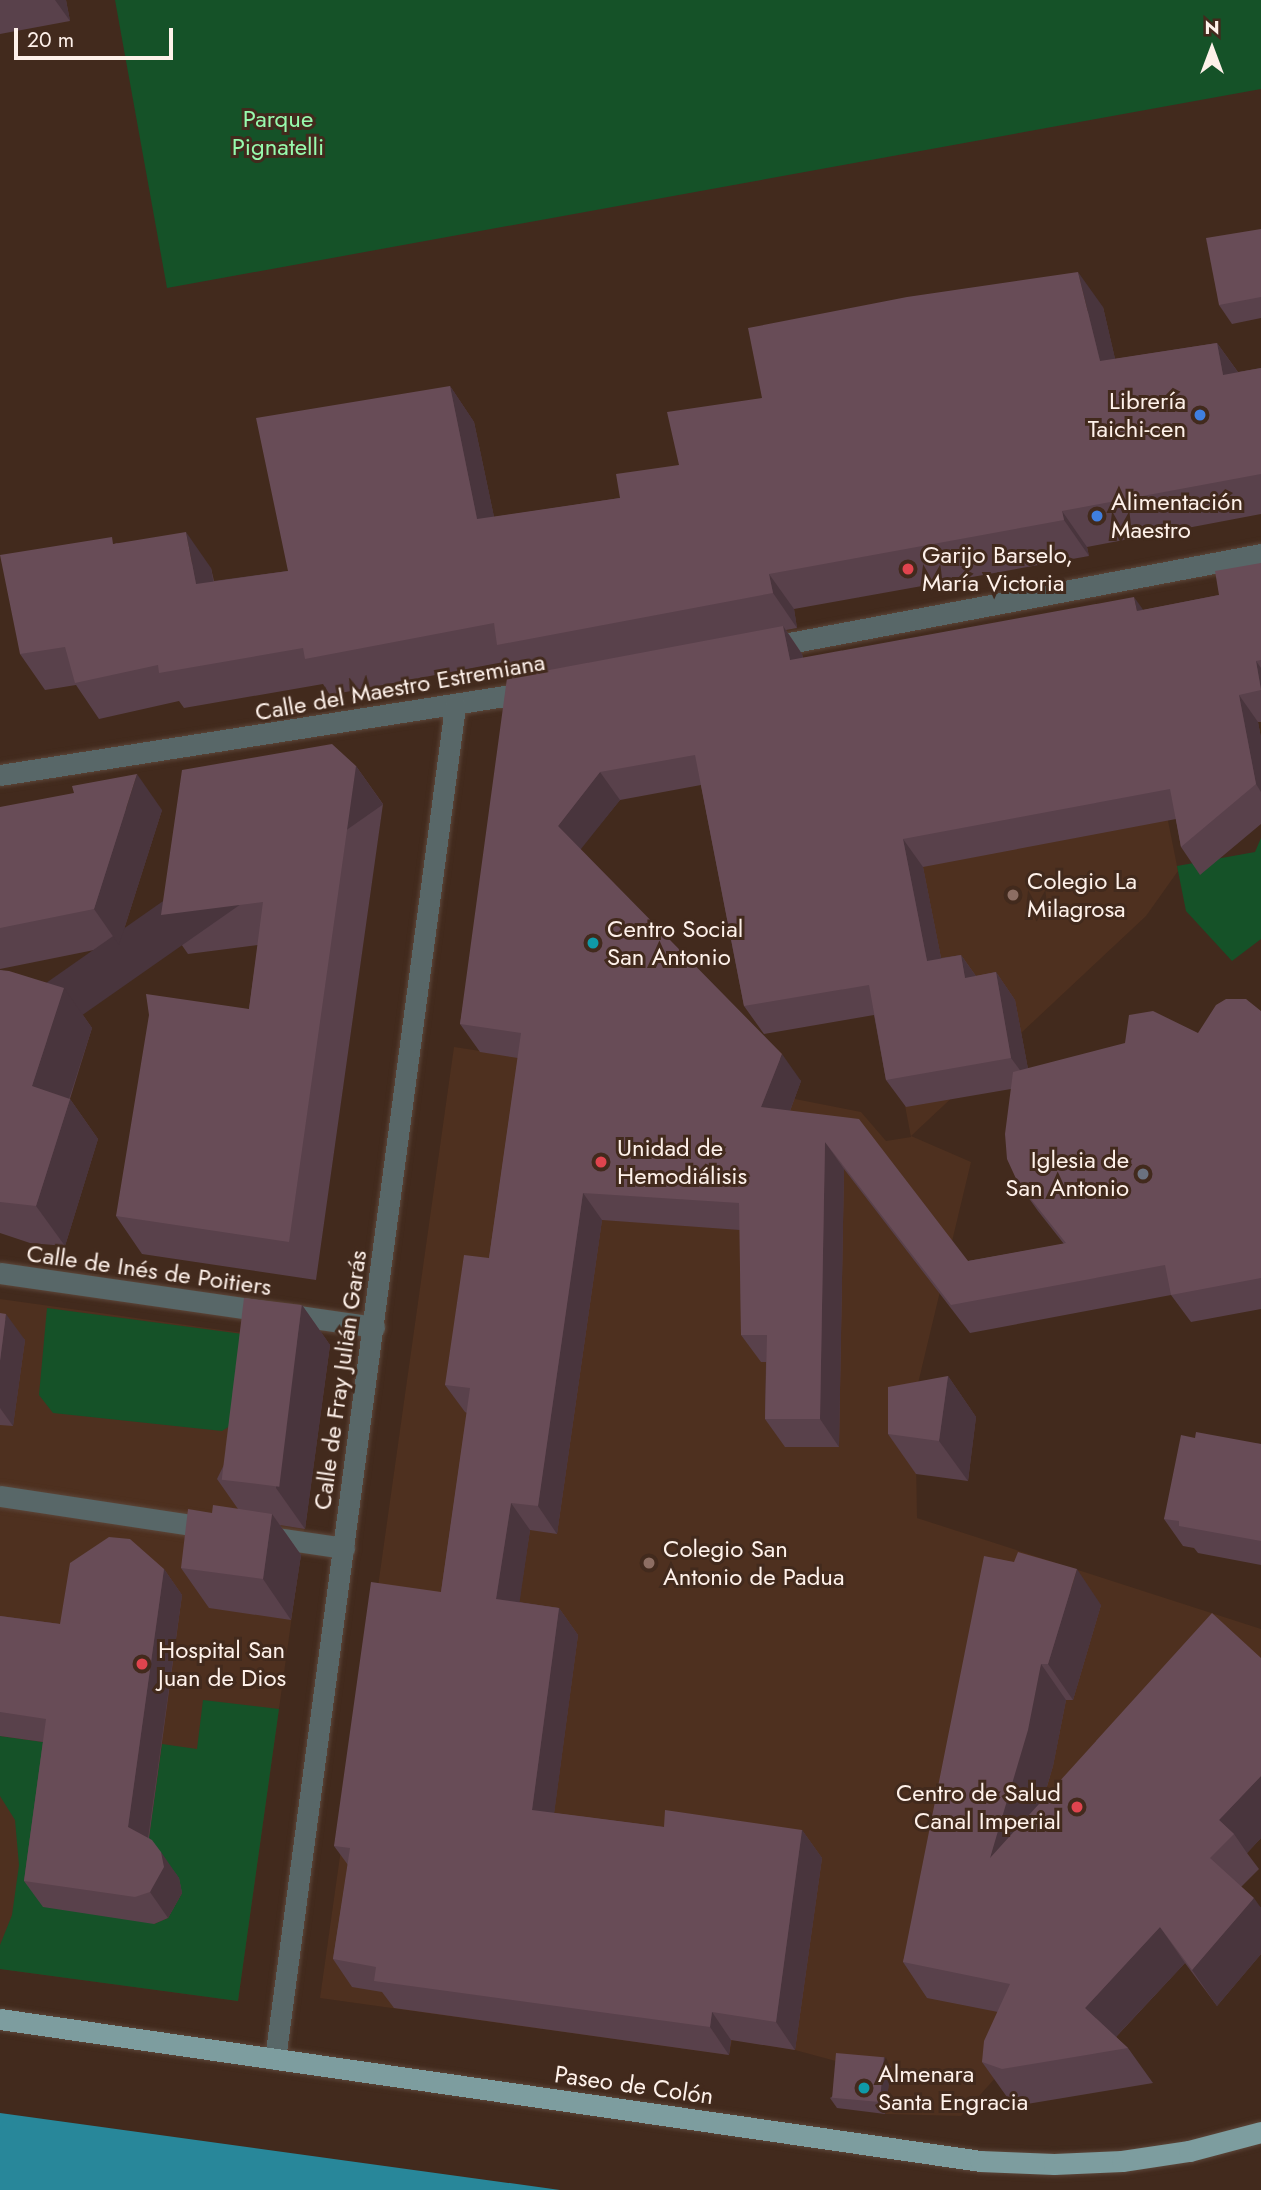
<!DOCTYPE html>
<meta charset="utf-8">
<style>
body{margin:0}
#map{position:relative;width:1261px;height:2190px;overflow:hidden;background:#422a1d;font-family:Jost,sans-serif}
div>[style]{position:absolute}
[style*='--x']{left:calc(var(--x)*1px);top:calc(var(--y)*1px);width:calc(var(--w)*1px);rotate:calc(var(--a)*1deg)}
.built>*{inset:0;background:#4e301f}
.green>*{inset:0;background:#155228}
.water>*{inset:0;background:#28879a}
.roads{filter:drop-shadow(0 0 2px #5c463a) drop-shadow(0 0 2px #5c463a)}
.minor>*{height:21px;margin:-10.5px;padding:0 10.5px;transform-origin:10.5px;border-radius:10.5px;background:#586768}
.major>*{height:21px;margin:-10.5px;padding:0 10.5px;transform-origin:10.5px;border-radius:10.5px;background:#7d9d9f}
.wall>*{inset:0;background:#59414b}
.shaded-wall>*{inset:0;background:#49353d;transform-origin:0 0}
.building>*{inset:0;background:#684c57;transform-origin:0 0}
.dots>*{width:19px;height:19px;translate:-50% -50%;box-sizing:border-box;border:4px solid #422a1d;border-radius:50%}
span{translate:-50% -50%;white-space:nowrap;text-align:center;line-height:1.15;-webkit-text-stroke:6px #422a1d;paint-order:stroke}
.park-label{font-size:24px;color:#97faad}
.poi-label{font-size:24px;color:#fef1ea}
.right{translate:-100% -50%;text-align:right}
.left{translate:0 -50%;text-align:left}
.street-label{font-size:24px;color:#fef1ea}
.north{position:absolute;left:1177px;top:14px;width:70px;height:70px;-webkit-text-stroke:5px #422a1d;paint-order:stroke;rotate:0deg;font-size:19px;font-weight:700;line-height:28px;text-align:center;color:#fef1ea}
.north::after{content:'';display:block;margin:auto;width:24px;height:32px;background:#fef1ea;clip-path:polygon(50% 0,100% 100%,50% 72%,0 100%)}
.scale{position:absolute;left:14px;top:28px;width:159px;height:32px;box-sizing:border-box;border:4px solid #fef1ea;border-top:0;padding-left:9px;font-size:21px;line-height:24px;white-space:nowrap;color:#fef1ea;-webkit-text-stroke:5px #422a1d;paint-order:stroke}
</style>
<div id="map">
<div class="built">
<i style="clip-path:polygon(1128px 619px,1178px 871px,1146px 916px,911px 1136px,971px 1162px,915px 1396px,917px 1518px,1261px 1629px,1261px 1783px,961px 2116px,885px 2114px,891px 2068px,843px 2063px,795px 2050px,732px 2040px,729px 2055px,320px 1998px,454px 1047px,790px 1098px,861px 1112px,886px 1141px,911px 1137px,823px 675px)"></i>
<i style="clip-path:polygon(0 1299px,330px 1345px,238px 2001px,0 1969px)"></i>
</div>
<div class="green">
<i style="clip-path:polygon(115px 0,1261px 0,1261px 89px,167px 288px)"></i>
<i style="clip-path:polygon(1261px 838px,1261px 939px,1232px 961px,1186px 911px,1177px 866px,1255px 852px)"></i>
<i style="clip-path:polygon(47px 1308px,250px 1335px,241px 1419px,222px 1431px,53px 1413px,39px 1395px)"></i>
<i style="clip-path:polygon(203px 1700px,279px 1709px,238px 2001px,0 1969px,0 1945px,12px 1915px,19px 1865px,15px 1820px,0 1796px,0 1736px,50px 1743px,154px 1924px,168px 1918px,182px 1893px,146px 1858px,162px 1744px,197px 1749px)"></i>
</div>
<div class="water">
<i style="clip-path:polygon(0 2113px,560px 2190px,0 2190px)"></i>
</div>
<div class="roads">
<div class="minor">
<i style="--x:768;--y:647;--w:502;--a:-10.68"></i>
<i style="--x:0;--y:775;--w:536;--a:-8.9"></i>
<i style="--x:0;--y:1273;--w:378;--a:8.2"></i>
<i style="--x:0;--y:1496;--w:214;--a:8.6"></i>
<i style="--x:262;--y:1536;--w:83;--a:8.3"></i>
<i style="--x:275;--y:2059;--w:1365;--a:-82.42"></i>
</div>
<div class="major">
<i style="--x:0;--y:2019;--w:990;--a:8.24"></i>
<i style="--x:980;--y:2161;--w:74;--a:2.3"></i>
<i style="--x:1054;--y:2164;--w:68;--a:-2.5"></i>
<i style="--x:1122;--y:2161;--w:68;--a:-8.5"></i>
<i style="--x:1189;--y:2151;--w:74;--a:-14.8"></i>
</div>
</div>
<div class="wall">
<i style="clip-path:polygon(0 0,66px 0,70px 21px,0 34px)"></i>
<i style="clip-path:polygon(1261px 229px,1261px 318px,1232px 324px,1219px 305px)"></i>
<i style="clip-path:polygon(evenodd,1103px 307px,1115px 359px,1217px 343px,1238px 372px,1261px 368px,1261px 514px,1087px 547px,1089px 556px,794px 609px,797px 628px,786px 630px,802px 654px,803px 658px,1143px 610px,1219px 595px,1261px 563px,1261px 722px,1258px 722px,1261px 738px,1261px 824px,1200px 875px,1181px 847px,1176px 819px,923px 867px,941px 958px,961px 955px,976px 976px,996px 972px,1015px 1000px,1028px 1069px,1198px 1033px,1261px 1011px,1261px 1309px,1191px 1322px,1171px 1295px,970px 1333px,844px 1169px,839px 1447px,785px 1447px,765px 1419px,766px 1362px,761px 1362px,741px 1335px,740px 1230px,602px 1220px,557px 1534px,530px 1530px,519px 1602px,559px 1608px,578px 1635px,554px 1813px,664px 1827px,802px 1830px,822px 1858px,795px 2050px,731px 2040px,729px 2055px,394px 2008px,382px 1992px,352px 1987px,333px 1959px,348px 1865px,334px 1846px,441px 1592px,467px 1413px,465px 1412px,445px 1385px,489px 1258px,518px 1058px,480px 1052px,460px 1024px,519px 676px,509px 661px,330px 695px,323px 684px,184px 708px,179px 701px,99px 719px,76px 685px,45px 690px,20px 654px,116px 543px,211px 568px,214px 581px,288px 571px,450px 386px,474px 422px,494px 517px,620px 498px,679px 465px,762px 398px,1103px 307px,701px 785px,744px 1006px,764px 1034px,874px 1015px,886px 1080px,906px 1107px,1011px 1089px,1018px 1183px,1038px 1211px,1064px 1244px,968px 1261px,790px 1111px,801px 1081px,580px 849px,620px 800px,701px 785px)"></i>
<i style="clip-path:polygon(356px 766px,383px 804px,316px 1280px,142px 1254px,116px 1216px,249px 1009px,258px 945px,188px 954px,161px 915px)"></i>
<i style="clip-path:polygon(0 807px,162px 810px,119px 945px,0 969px)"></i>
<i style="clip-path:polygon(0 970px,64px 988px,92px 1028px,70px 1099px,98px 1139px,65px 1246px,30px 1243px,0 1233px)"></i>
<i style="clip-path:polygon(302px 1305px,330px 1345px,305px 1529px,280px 1525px,301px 1555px,291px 1620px,209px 1608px,181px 1568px,212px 1513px,238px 1509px,217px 1479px)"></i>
<i style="clip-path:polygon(0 1313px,25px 1340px,13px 1426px,0 1425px)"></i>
<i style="clip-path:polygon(948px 1376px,976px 1417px,968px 1481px,916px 1474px,888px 1434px)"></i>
<i style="clip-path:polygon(1195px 1438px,1261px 1444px,1261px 1565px,1198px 1553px,1194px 1548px,1183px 1546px,1164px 1519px)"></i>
<i style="clip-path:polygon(1014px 1562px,1101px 1605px,1073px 1700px,1066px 1700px,1053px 1766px,1043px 1800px,1261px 1658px,1261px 1838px,1247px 1853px,1259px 1869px,1241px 1887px,1261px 1908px,1261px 1954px,1217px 2006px,1185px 1963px,1116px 2037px,1128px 2048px,1153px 2083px,1027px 2104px,1007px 2097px,982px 2062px,998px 2012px,927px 1998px,903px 1962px)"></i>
<i style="clip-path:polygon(164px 1569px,182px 1595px,149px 1838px,179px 1878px,182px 1893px,168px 1918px,154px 1924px,43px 1907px,24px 1881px,43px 1742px,0 1736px,0 1616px,60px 1624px)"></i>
<i style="clip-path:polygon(884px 2057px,891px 2067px,885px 2114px,837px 2108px,830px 2098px)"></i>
</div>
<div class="shaded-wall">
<i style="clip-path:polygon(55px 0,66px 0,70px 21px)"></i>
<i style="clip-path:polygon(1078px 272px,1103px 307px,1124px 397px,1100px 361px)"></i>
<i style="clip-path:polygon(1217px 343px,1242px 378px,1223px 375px)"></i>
<i style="clip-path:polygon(450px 386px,474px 422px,502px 555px,477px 519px)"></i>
<i style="clip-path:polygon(1062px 511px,1087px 547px,1089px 556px,1064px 520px)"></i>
<i style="clip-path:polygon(186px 532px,211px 568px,220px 619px,196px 584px)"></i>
<i style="clip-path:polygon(769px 574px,794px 609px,797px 628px,773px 593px)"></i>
<i style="clip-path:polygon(1134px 597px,1154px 625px,1137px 611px)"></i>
<i style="clip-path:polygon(783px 626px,802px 654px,809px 688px,790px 660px)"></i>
<i style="clip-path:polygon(1256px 661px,1261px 668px,1261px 689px)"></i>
<i style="clip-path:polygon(1239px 695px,1258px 722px,1261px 738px,1261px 792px,1256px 784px)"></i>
<i style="left:356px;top:766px;width:47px;height:481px;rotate:55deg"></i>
<i style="clip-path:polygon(600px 772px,620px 800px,577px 854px,558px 826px)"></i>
<i style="clip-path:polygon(137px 774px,162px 810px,119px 945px,94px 909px)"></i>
<i style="clip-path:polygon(903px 839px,923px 867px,947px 988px,927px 961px)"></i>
<i style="clip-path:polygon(961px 955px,980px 982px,965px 978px)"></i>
<i style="clip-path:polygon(996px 972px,1015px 1000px,1031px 1085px,1011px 1058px)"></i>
<i style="clip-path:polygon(64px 988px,92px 1028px,60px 1127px,32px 1086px)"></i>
<i style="clip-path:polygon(782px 1054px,801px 1081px,781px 1135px,761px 1107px)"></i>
<i style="clip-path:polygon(70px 1099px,98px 1139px,65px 1246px,36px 1206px)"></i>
<i style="clip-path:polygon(825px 1142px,844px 1169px,839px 1447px,820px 1419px)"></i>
<i style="clip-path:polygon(583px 1193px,602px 1220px,557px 1534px,538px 1506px)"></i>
<i style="clip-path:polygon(302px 1305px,330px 1345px,305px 1529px,276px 1488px)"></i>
<i style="clip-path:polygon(6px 1314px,25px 1340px,13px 1426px,0 1408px,0 1361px)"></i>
<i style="clip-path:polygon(948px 1376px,976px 1417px,968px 1481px,939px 1441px)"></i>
<i style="clip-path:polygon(511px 1503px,530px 1530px,516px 1627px,496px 1599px)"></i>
<i style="clip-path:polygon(272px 1514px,301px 1555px,291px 1620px,263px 1579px)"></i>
<i style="clip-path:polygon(164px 1569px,182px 1595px,146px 1853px,128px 1827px)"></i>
<i style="clip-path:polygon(1077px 1569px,1101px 1605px,1073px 1700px,1048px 1664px)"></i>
<i style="clip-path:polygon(559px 1608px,578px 1635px,551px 1837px,532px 1810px)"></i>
<i style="clip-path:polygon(1041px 1664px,1066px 1700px,1053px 1766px,1015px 1893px,990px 1858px)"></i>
<i style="clip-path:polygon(1261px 1776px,1261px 1838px,1247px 1853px,1234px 1834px,1219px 1820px)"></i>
<i style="clip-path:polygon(802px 1830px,822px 1858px,795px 2050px,776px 2022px)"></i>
<i style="clip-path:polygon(161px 1852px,179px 1878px,182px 1893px,168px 1918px,150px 1892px)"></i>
<i style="clip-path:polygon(1254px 1898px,1261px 1908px,1261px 1954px,1217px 2006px,1192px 1970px)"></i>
<i style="clip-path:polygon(1160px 1927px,1185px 1963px,1110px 2043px,1085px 2008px)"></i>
<i style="clip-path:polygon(712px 2012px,731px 2040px,729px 2055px,710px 2027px)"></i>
<i style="clip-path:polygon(884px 2057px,891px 2067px,885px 2114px,878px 2104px)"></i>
</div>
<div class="building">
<i style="clip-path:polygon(1261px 229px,1261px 297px,1219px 305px,1206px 238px)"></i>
<i style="clip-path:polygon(1078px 272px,1100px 361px,1217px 343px,1223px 375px,1261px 368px,1261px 474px,1062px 511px,1064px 520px,769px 574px,773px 593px,497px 645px,494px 623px,305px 659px,303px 648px,159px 673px,158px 665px,75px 683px,65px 647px,20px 654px,0 555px,112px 537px,113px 544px,186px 532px,196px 584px,288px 571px,256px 418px,450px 386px,477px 519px,620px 498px,616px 474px,679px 465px,667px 412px,762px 398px,748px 328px,907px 297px)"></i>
<i style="clip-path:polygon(1261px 563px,1261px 660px,1256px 661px,1261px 690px,1239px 695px,1256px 784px,1181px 847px,1170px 789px,903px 839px,927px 961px,961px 955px,965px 978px,996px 972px,1011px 1058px,886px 1080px,869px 985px,744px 1006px,695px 755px,600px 772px,558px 826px,782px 1054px,761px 1107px,859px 1119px,968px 1261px,1066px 1243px,1018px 1183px,1007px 1159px,1005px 1134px,1013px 1072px,1125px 1043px,1129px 1015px,1153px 1011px,1198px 1033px,1216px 1005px,1226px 999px,1246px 999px,1261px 1011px,1261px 1278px,1171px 1295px,1165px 1265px,951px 1305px,825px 1142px,820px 1419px,765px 1419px,767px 1335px,741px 1335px,739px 1203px,583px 1193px,538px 1506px,511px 1503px,496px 1599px,559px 1608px,532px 1810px,664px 1827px,665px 1810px,802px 1830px,776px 2022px,712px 2012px,710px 2027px,374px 1981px,376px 1967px,333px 1959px,350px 1848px,334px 1846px,371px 1582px,441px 1592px,470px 1388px,445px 1385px,464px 1255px,489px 1258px,521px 1033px,460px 1024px,507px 678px,783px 626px,790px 660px,1134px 597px,1137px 611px,1219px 595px,1215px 571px)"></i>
<i style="clip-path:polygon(332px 744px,356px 766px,289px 1242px,116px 1216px,149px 1015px,146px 994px,249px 1009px,263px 902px,161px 915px,182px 770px)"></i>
<i style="clip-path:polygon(137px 774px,94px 909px,0 928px,0 807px,74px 793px,72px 786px)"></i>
<i style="clip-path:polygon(0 970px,9px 971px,64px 988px,32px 1086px,70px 1099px,36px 1206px,0 1202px)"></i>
<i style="left:244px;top:1298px;width:58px;height:183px;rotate:7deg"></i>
<i style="clip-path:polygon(0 1313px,6px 1314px,0 1361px)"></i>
<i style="clip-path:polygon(948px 1376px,939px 1441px,888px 1434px,888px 1387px)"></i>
<i style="clip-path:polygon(1196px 1432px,1261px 1444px,1261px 1541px,1179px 1526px,1179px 1521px,1164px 1519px,1181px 1435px,1195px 1438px)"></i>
<i style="clip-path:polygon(213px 1505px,272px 1514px,263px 1579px,181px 1568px,188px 1509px,212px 1513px)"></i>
<i style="clip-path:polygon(109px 1537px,130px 1539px,164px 1569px,128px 1827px,152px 1840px,161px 1852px,164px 1867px,150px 1892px,135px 1897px,24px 1881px,46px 1719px,0 1712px,0 1616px,60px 1624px,70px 1563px)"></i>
<i style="clip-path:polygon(1018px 1552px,1077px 1569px,1048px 1664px,1041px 1664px,1028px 1730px,990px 1858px,1212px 1613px,1261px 1658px,1261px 1776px,1219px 1820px,1234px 1834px,1210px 1858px,1254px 1898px,1192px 1970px,1160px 1927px,1085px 2008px,1128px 2048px,1002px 2069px,982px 2062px,984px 2041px,1010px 1984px,903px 1962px,984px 1556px,1014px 1562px)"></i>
<i style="left:836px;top:2053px;width:48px;height:45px;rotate:5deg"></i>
</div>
<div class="dots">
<i style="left:1200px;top:415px;background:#3f7fe0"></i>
<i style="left:1097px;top:516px;background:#3f7fe0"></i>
<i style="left:908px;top:569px;background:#e0444e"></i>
<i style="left:1013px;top:895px;background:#8d6e63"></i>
<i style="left:593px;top:943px;background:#0f9aa8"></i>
<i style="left:601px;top:1162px;background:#e0444e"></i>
<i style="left:1143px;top:1174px;background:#6b7280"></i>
<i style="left:649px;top:1563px;background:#8d6e63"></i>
<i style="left:142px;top:1664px;background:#e0444e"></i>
<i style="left:1077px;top:1807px;background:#e0444e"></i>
<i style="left:864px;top:2088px;background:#0f9aa8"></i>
</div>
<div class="park-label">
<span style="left:278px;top:133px">Parque<br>Pignatelli</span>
</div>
<div class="poi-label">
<span class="right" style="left:1186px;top:415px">Librería<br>Taichi-cen</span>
<span class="left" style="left:1111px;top:516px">Alimentación<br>Maestro</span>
<span class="left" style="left:922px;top:569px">Garijo Barselo,<br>María Victoria</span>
<span class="left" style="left:1027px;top:895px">Colegio La<br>Milagrosa</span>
<span class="left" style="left:607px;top:943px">Centro Social<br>San Antonio</span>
<span class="left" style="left:617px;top:1162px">Unidad de<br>Hemodiálisis</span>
<span class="right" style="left:1129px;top:1174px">Iglesia de<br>San Antonio</span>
<span class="left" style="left:663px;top:1563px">Colegio San<br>Antonio de Padua</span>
<span class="left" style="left:158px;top:1664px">Hospital San<br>Juan de Dios</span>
<span class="right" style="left:1061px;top:1807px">Centro de Salud<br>Canal Imperial</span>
<span class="left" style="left:878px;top:2088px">Almenara<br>Santa Engracia</span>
</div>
<div class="street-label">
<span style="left:400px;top:687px;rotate:-10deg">Calle del Maestro Estremiana</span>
<span style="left:149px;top:1270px;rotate:8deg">Calle de Inés de Poitiers</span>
<span style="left:340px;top:1380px;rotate:-82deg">Calle de Fray Julián Garás</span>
<span style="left:634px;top:2085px;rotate:8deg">Paseo de Colón</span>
</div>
<div class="north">N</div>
<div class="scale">20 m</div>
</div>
